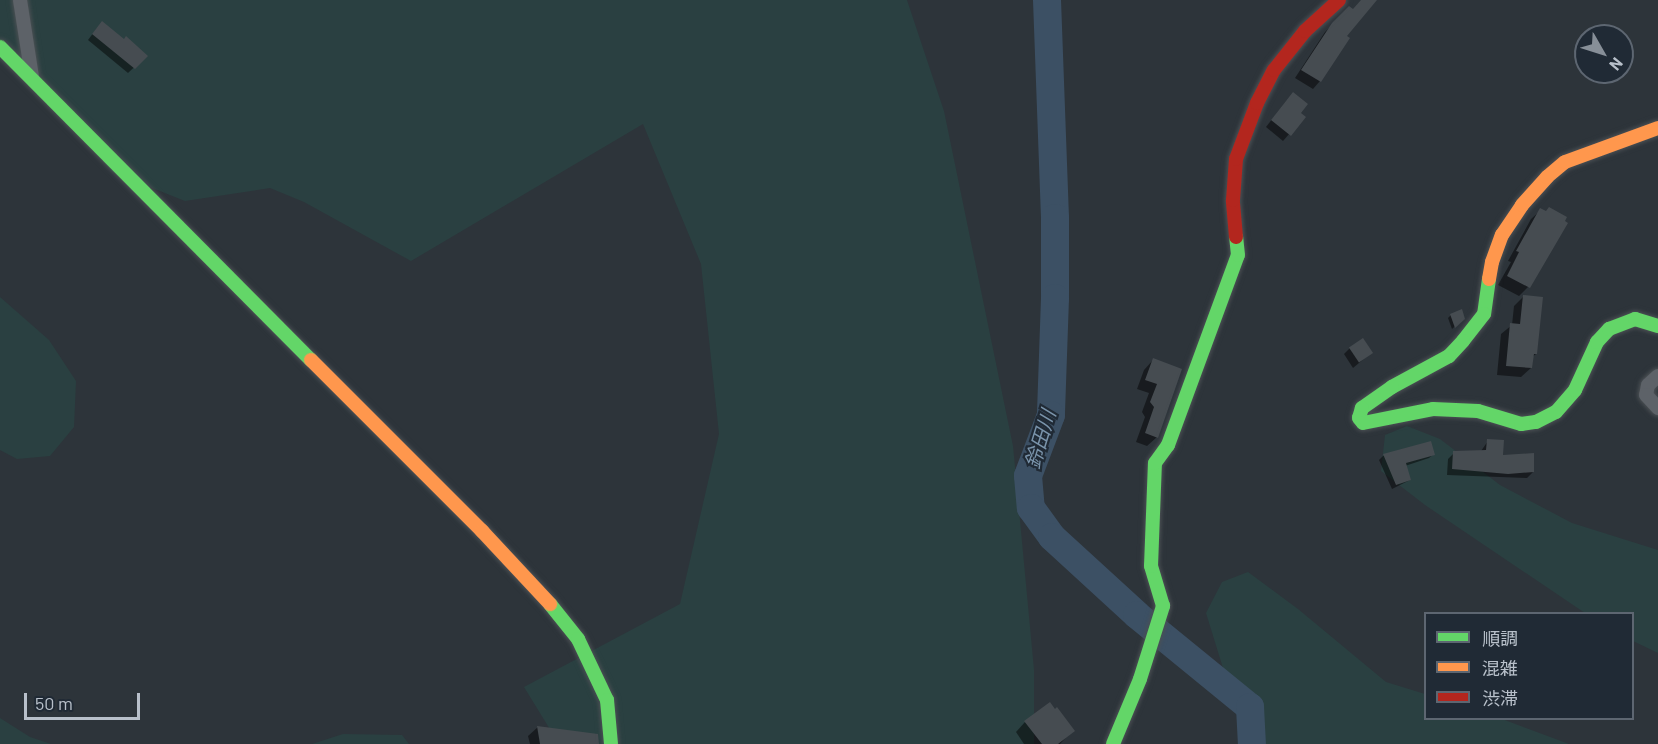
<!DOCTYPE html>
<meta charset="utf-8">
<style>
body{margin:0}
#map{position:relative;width:1658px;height:744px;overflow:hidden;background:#2d343a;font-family:Barlow,"Noto Sans JP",sans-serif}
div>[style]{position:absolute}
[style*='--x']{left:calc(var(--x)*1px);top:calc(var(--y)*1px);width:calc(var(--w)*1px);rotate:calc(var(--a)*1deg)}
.green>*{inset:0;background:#2a4041}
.shadow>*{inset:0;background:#0007}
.river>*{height:28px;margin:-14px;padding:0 14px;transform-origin:14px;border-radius:14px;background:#3c5064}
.building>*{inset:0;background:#464c51;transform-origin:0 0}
.roads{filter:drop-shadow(0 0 2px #4b5054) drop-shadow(0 0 2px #4b5054)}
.street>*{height:14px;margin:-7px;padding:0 7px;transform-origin:7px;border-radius:7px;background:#5d6268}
.fast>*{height:14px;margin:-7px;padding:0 7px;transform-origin:7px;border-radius:7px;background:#63d668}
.slow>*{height:14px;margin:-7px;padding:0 7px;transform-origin:7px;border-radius:7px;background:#ff974d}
.jam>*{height:14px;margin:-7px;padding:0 7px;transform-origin:7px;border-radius:7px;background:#b3261e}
span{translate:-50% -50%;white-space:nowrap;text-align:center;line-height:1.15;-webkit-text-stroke:4.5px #202a35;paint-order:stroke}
.water-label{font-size:20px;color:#7a94ab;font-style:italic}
.legend{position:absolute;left:1424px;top:612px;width:210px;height:108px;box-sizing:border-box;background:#202a35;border:2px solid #5d6671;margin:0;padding:8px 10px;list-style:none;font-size:18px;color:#b8c0ca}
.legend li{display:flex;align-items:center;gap:12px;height:30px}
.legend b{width:30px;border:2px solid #5d6671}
.north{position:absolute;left:1574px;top:24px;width:60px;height:60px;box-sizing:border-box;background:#202a35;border:2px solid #5d6671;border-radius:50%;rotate:129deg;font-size:16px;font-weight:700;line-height:24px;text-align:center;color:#b8c0ca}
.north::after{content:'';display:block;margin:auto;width:21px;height:27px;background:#878f98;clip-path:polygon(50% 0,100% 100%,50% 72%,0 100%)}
.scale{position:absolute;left:24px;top:693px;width:116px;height:27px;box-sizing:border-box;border:3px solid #b8c0ca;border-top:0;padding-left:8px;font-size:18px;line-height:21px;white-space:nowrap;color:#b8c0ca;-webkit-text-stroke:4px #202a35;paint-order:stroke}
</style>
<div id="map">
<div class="green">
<i style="clip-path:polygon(0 0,907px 0,944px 111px,1013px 446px,1034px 670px,1034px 744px,559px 744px,524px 687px,680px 604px,719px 434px,701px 264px,643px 124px,411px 261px,304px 202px,270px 188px,185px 201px,112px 172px,0 44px)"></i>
<i style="clip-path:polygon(0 297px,49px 340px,76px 381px,74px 427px,50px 456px,17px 459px,0 450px)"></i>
<i style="clip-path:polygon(1407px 426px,1440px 439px,1500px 485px,1572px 523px,1658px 550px,1658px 653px,1633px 641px,1632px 614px,1585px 613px,1425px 505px,1381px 471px,1385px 435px)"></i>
<i style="clip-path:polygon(1248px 572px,1298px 609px,1386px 682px,1425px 694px,1426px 718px,1502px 719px,1569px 744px,1266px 744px,1223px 668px,1206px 613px,1222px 582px)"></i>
<i style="clip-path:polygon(0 718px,30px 737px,51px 744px,0 744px)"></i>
<i style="clip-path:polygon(343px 734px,402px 735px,409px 744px,312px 744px)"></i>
</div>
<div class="shadow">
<i style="clip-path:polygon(1363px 0,1372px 0,1345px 36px,1320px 81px,1313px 89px,1295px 78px,1325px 32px,1349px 8px,1353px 11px)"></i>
<i style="clip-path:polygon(97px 28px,146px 56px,128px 73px,88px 40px)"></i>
<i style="clip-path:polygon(1287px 100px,1304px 117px,1283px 141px,1266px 127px)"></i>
<i style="clip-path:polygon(1541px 210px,1528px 287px,1519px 296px,1498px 285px,1511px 262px,1508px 261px,1531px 219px)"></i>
<i style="clip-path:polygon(1523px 297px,1536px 354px,1532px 357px,1531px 368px,1521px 377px,1497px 375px,1501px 334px,1512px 325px,1514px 306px)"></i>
<i style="clip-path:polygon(1451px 315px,1463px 319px,1452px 329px,1448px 318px)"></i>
<i style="clip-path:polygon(1350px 348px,1371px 353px,1353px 368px,1344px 354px)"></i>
<i style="clip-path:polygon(1153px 360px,1180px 370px,1157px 437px,1147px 446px,1136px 442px,1145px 417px,1142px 412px,1149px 393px,1137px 389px,1144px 370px)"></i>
<i style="clip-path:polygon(1488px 441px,1501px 456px,1533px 472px,1527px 478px,1447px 475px,1448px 459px,1454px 453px,1481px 451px)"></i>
<i style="clip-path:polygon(1430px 443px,1434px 454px,1429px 458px,1405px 466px,1410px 480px,1392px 489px,1379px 460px,1383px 456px)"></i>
<i style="clip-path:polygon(1054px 711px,1073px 730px,1060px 744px,1024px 744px,1016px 732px,1025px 722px)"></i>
<i style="clip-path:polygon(538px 727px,594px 744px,530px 744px,528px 736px)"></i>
</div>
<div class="river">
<i style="--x:1047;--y:0;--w:218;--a:87.9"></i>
<i style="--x:1055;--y:218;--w:80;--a:90"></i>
<i style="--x:1055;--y:298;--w:117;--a:92"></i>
<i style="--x:1051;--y:415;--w:65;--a:110.7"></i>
<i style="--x:1028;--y:476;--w:32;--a:85"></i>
<i style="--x:1031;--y:508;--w:36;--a:54"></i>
<i style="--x:1052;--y:537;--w:115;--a:42.5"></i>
<i style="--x:1137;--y:615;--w:146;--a:39.2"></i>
<i style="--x:1250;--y:707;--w:37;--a:87"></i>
</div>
<div class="building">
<i style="clip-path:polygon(1361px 0,1377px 0,1347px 36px,1350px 38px,1321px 82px,1301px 70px,1332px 23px,1349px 6px,1353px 9px)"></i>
<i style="clip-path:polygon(102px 21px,124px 39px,126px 36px,148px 56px,135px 69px,92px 34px)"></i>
<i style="clip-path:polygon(1293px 92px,1308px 104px,1301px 113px,1306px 117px,1291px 136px,1271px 120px)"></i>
<i style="clip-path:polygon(1549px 207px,1567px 217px,1565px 221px,1568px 223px,1530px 288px,1507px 276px,1519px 252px,1516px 251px,1540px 208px,1546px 211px)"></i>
<i style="clip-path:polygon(1523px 295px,1543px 297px,1537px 354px,1534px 354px,1532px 368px,1506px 366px,1510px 323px,1520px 324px)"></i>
<i style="clip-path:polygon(1462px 309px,1465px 319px,1455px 328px,1450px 314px)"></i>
<i style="left:1363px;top:338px;width:18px;height:17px;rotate:56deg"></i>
<i style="clip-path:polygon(1153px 358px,1182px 369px,1158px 438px,1145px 433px,1154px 407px,1150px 402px,1157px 384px,1145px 380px)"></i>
<i style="clip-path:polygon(1487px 439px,1504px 440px,1503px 455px,1534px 453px,1534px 472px,1508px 474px,1452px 469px,1453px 451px,1486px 450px)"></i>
<i style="clip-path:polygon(1431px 441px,1435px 455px,1406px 463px,1411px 480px,1396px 485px,1383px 454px)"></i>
<i style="clip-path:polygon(1050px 702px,1055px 709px,1057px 707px,1075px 731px,1058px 744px,1042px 744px,1024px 721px)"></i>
<i style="clip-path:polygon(537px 726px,598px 734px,599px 744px,540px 744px)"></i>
</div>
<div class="roads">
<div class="street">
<i style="--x:20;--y:0;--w:78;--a:81.1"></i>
<i style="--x:1658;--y:376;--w:13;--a:138"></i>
<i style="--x:1648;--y:385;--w:10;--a:101"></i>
<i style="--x:1646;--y:395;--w:18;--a:47"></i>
</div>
<div class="fast">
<i style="--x:0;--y:47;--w:441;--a:45.2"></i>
<i style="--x:1489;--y:279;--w:35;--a:98"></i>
<i style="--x:1484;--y:314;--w:34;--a:128"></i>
<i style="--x:1463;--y:341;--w:21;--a:133"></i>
<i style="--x:1449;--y:356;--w:65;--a:151.5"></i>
<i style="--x:1392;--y:387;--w:37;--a:145"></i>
<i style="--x:1362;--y:408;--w:10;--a:107"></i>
<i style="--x:1359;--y:418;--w:6;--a:51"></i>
<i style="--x:1363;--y:423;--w:71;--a:-11.3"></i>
<i style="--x:1433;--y:409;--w:45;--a:2.5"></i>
<i style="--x:1478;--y:411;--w:45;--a:16.8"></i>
<i style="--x:1521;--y:424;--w:15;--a:-8"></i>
<i style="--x:1536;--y:422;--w:22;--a:-27"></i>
<i style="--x:1556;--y:412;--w:29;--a:-49"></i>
<i style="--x:1575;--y:390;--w:53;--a:-65.4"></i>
<i style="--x:1597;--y:342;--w:18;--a:-47"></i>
<i style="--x:1609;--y:329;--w:28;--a:-21"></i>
<i style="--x:1635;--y:319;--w:24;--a:17"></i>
<i style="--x:550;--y:604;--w:45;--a:51.3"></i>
<i style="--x:578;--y:639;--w:68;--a:64.6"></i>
<i style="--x:607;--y:700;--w:44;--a:84.8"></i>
<i style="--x:1113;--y:744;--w:70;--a:-67.4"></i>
<i style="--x:1140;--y:679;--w:77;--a:-72.5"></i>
<i style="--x:1163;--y:606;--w:42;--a:-106.7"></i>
<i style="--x:1151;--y:566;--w:103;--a:-87.8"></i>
<i style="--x:1155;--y:463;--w:22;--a:-54"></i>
<i style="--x:1168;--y:445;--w:202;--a:-69.8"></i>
<i style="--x:1238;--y:255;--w:18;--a:-96"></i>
</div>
<div class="slow">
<i style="--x:1489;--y:279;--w:17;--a:-80"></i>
<i style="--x:1492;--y:262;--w:29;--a:-70"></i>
<i style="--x:1502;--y:235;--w:36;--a:-56"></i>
<i style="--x:1522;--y:205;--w:38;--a:-48"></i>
<i style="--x:1547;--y:177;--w:23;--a:-40"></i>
<i style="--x:1565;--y:162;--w:99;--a:-20.1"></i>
<i style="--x:311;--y:360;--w:242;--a:45"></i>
<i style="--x:482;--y:531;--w:100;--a:47"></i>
</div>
<div class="jam">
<i style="--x:1236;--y:237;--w:37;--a:-95"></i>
<i style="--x:1233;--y:200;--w:41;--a:-85.8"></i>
<i style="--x:1236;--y:159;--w:60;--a:-69.4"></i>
<i style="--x:1257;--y:103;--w:37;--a:-63"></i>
<i style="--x:1274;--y:70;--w:50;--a:-51.5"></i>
<i style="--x:1305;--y:31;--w:46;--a:-42.4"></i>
</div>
</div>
<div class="water-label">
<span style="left:1040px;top:439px;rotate:-73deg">鈴田川</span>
</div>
<ul class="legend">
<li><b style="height:8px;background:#63d668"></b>順調</li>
<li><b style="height:8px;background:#ff974d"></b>混雑</li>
<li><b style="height:8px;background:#b3261e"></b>渋滞</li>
</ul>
<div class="north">N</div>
<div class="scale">50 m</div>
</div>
